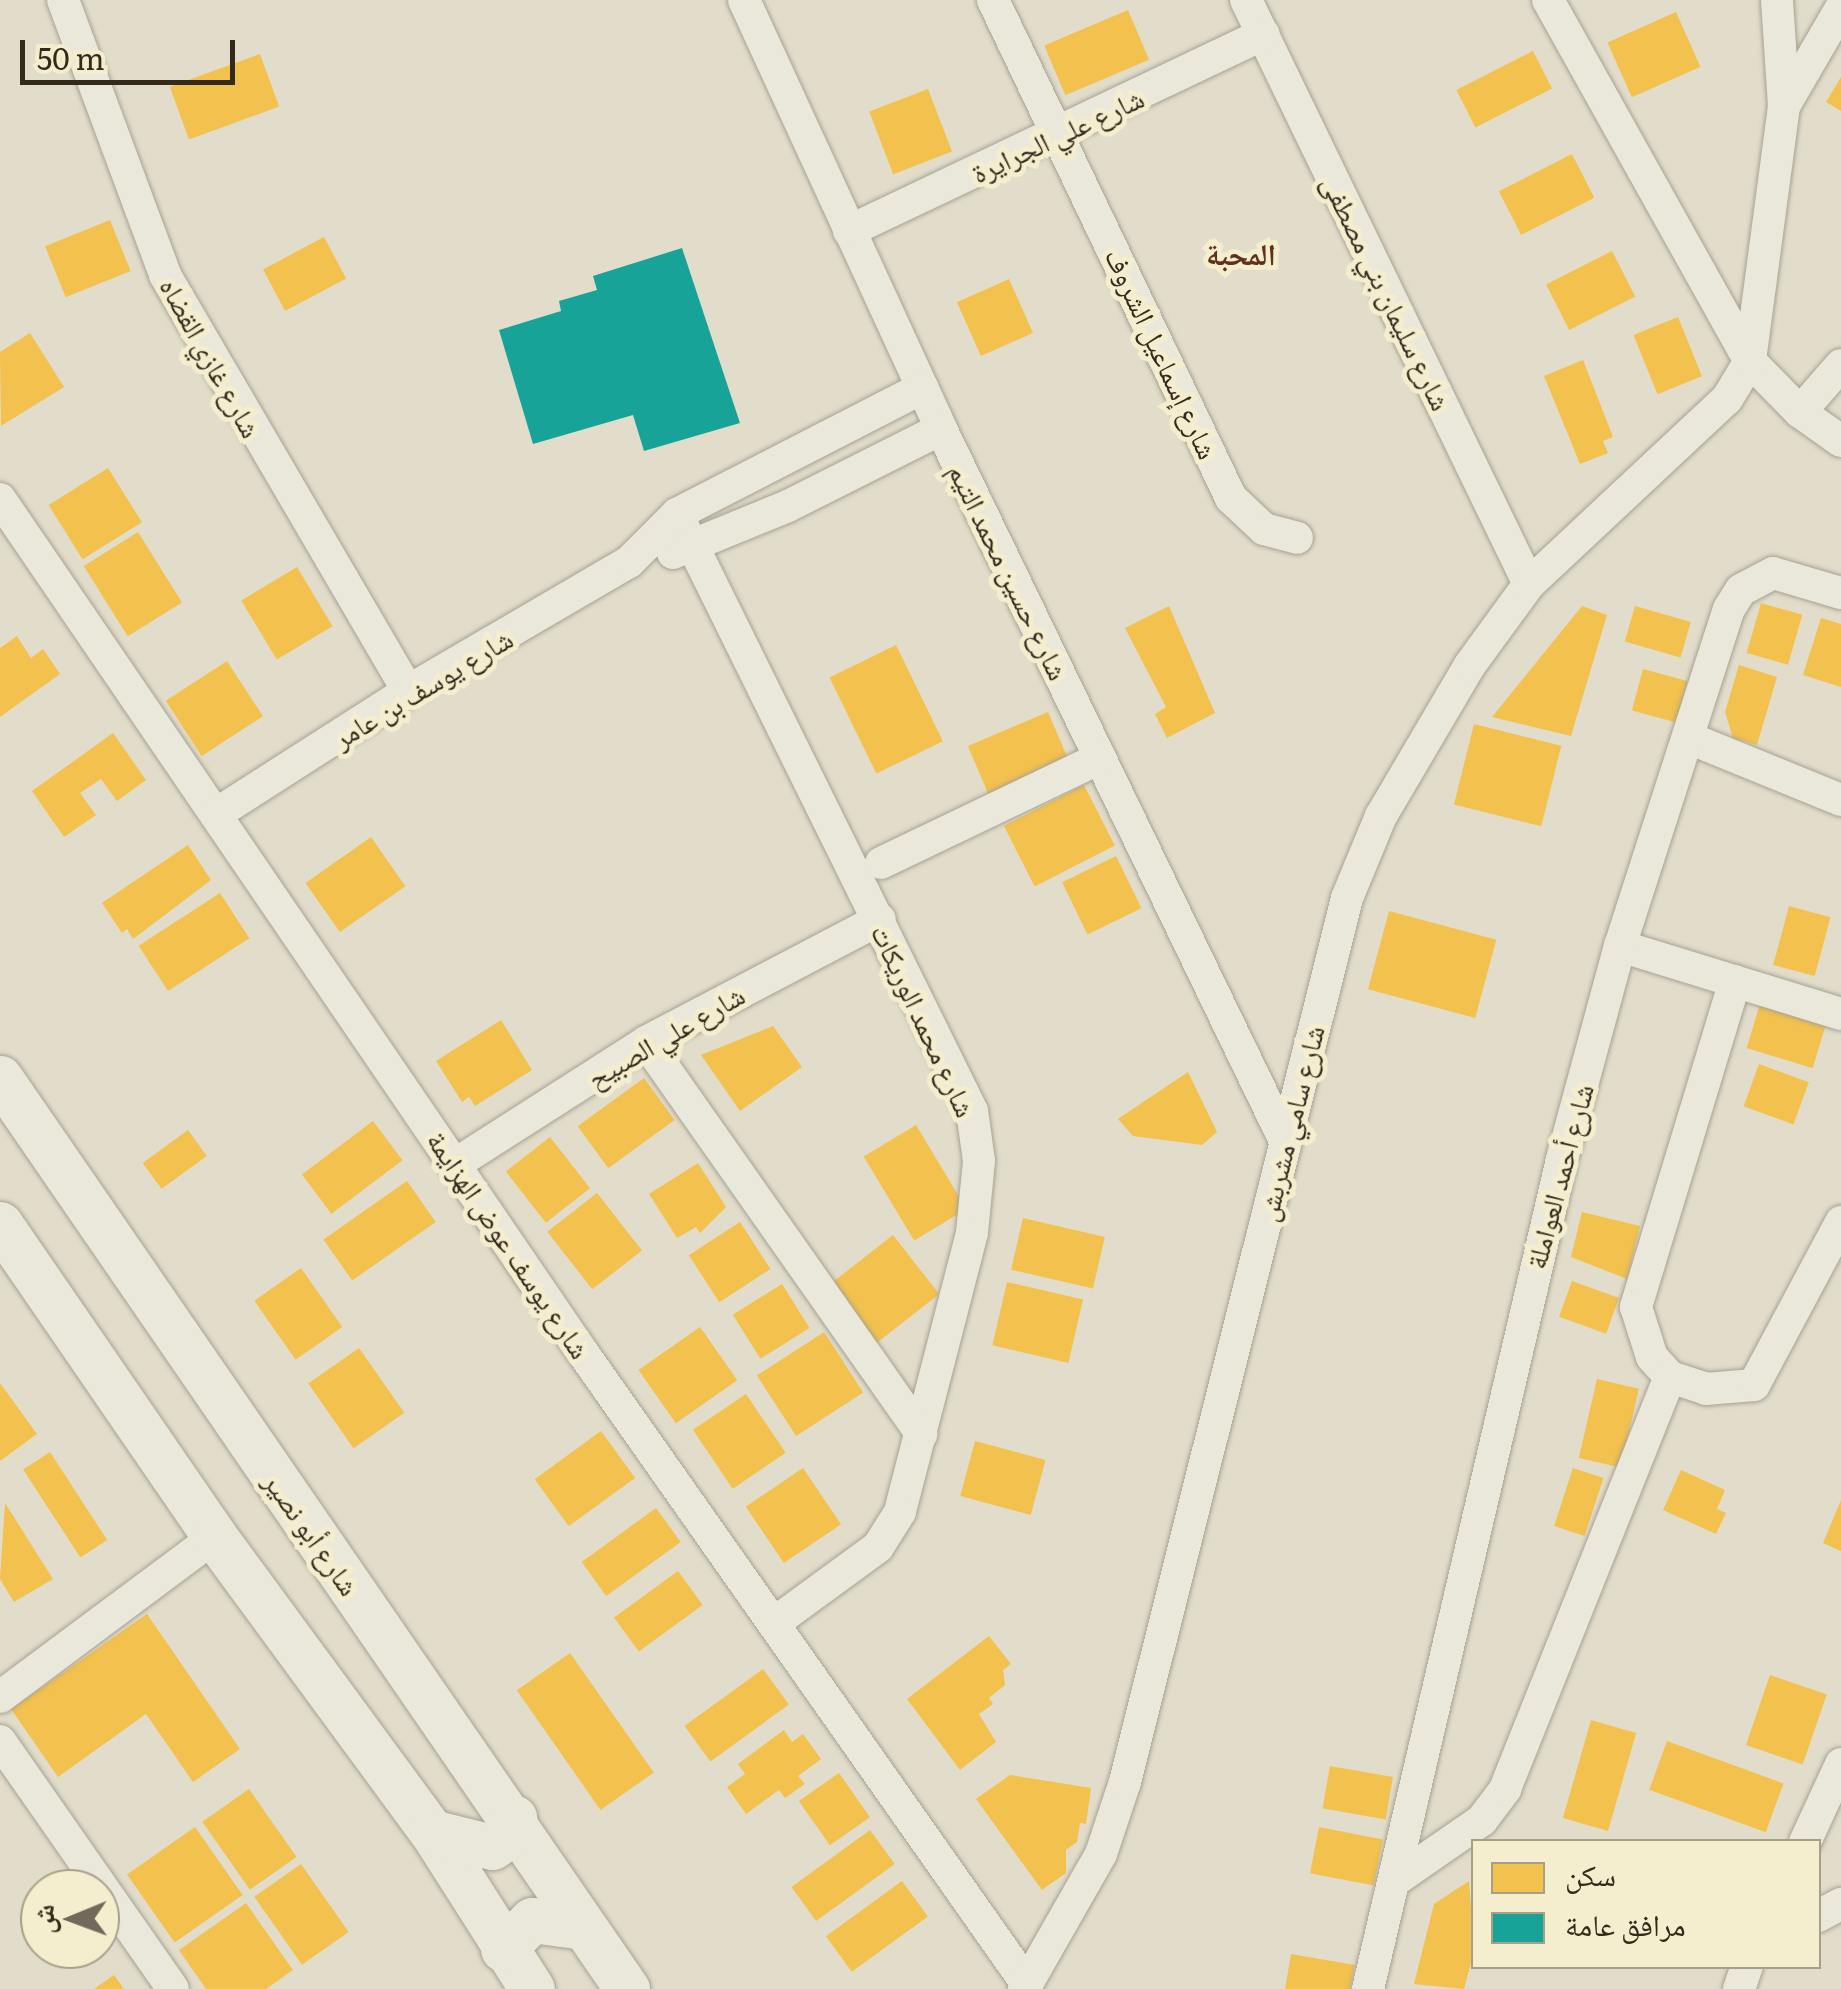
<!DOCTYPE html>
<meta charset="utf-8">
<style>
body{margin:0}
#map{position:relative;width:1841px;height:1989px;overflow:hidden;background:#e2ddca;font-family:Literata,"Noto Naskh Arabic",serif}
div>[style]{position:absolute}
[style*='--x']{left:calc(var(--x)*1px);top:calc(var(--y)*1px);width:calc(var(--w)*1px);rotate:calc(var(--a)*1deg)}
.homes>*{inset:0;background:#f2c14e;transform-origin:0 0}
.public>*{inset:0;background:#17a398}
.roads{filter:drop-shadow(0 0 2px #a7a193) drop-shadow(0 0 2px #a7a193)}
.minor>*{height:32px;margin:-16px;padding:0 16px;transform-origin:16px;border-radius:16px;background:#eae7db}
.secondary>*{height:45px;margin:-22.5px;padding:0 22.5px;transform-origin:22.5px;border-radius:22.5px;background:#eae7db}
span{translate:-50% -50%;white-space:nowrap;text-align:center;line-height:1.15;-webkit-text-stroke:10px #f4edce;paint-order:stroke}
.street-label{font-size:28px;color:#342a1c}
.neighbourhood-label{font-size:30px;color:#60311d;font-weight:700}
.legend{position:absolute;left:1471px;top:1839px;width:350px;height:130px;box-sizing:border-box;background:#f4edce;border:2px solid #a79f87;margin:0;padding:12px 18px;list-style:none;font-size:30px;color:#342a1c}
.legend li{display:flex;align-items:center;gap:20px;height:50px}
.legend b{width:50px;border:2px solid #a79f87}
.north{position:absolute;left:20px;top:1869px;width:100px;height:100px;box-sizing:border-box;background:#f4edce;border:2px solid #a79f87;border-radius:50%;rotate:269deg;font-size:28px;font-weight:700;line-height:40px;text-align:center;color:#342a1c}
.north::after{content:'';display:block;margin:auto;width:35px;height:45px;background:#716959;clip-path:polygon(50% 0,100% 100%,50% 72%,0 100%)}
.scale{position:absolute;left:20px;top:40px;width:215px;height:45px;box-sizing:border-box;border:5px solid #342a1c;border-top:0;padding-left:12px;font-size:30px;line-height:35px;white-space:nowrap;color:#342a1c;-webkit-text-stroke:8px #f4edce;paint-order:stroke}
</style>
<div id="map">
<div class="homes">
<i style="left:1128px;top:10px;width:54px;height:91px;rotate:67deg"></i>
<i style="left:1676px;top:12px;width:60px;height:75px;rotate:66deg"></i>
<i style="left:1533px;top:51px;width:42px;height:86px;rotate:63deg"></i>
<i style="left:260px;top:54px;width:56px;height:96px;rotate:70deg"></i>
<i style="clip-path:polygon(1841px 77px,1841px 111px,1826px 102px)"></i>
<i style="left:928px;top:89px;width:67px;height:63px;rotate:69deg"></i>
<i style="left:1572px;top:154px;width:49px;height:82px;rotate:63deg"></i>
<i style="left:110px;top:220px;width:55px;height:70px;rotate:68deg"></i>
<i style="left:324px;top:237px;width:47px;height:69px;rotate:62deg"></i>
<i style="left:1612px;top:251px;width:51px;height:74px;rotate:63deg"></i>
<i style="left:1009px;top:279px;width:59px;height:57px;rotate:66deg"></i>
<i style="left:1678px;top:317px;width:64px;height:48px;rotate:68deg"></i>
<i style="clip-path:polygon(30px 333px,64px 387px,1px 426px,0 352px)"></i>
<i style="clip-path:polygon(1583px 360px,1613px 437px,1603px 441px,1608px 453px,1580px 464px,1544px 376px)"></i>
<i style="left:108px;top:468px;width:64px;height:70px;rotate:58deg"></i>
<i style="left:138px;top:532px;width:83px;height:64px;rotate:58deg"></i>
<i style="left:297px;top:567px;width:69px;height:65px;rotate:59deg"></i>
<i style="left:1761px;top:603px;width:43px;height:52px;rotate:16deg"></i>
<i style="clip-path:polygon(1169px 606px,1215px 713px,1167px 738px,1155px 714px,1166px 707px,1125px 628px)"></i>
<i style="clip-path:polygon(1582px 606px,1607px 615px,1571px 736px,1492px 717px)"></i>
<i style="left:1635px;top:606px;width:58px;height:37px;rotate:16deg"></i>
<i style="clip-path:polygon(1821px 618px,1841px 624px,1841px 687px,1803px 675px)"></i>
<i style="clip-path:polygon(17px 636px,31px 658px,43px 649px,60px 674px,0 717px,0 648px)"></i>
<i style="left:896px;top:645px;width:107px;height:74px;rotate:64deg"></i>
<i style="left:227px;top:661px;width:66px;height:73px;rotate:57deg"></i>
<i style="clip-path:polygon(1739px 665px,1777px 677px,1757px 745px,1733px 738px,1725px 712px)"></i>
<i style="left:1643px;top:669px;width:46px;height:43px;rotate:15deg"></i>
<i style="left:1048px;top:712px;width:52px;height:87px;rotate:67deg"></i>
<i style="left:1474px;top:724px;width:90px;height:83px;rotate:14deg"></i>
<i style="clip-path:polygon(113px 733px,146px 780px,117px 801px,101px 779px,80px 793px,96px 815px,64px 837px,32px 791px)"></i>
<i style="left:1084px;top:785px;width:68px;height:90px;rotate:63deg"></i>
<i style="left:371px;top:837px;width:60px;height:80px;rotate:55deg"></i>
<i style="clip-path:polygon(188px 845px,211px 880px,133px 939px,127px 929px,122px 933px,102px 903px)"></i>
<i style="left:1116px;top:856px;width:58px;height:60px;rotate:64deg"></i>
<i style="left:220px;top:893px;width:54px;height:97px;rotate:57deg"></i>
<i style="left:1789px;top:906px;width:43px;height:61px;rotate:15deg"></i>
<i style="left:1389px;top:911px;width:111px;height:81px;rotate:15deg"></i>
<i style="left:1760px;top:1004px;width:69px;height:46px;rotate:17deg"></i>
<i style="clip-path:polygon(501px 1020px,532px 1070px,475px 1106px,469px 1097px,462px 1102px,436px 1061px)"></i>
<i style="clip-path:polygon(773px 1026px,802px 1067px,740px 1111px,701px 1055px)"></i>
<i style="left:1759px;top:1064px;width:53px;height:45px;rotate:20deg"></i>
<i style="clip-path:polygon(1188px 1072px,1217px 1132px,1202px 1145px,1133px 1136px,1118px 1119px)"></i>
<i style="left:644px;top:1078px;width:52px;height:82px;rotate:54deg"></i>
<i style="left:373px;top:1121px;width:49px;height:89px;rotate:53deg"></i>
<i style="left:916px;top:1125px;width:98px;height:61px;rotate:59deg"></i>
<i style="left:188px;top:1130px;width:32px;height:56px;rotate:54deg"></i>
<i style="left:550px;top:1137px;width:65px;height:56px;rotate:52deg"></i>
<i style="clip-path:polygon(698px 1163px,726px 1207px,700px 1233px,696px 1227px,677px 1238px,649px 1194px)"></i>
<i style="left:407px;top:1181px;width:50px;height:102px;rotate:55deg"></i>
<i style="left:597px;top:1193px;width:73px;height:63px;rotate:52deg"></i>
<i style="clip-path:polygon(1582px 1212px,1640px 1226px,1627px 1279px,1571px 1257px)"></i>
<i style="left:1023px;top:1218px;width:84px;height:53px;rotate:13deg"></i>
<i style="left:740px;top:1222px;width:56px;height:61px;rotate:57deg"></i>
<i style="left:893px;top:1235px;width:75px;height:85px;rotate:52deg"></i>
<i style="left:301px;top:1268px;width:72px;height:57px;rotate:55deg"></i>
<i style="left:1572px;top:1281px;width:50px;height:38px;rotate:20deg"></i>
<i style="left:1007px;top:1282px;width:78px;height:65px;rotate:13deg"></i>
<i style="left:782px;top:1284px;width:52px;height:58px;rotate:58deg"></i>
<i style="left:700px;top:1327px;width:65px;height:75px;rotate:55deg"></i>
<i style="left:824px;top:1332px;width:72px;height:80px;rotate:57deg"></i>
<i style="left:359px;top:1348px;width:79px;height:62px;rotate:55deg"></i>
<i style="left:1597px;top:1379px;width:43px;height:81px;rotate:13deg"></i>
<i style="clip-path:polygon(0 1383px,37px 1434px,0 1461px)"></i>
<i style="left:746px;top:1394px;width:71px;height:64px;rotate:56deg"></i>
<i style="left:601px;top:1431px;width:58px;height:82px;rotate:54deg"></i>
<i style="left:975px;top:1441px;width:73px;height:57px;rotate:15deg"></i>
<i style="left:50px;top:1452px;width:105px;height:32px;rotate:57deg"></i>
<i style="left:803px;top:1468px;width:68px;height:69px;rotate:56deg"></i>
<i style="left:1573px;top:1468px;width:32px;height:61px;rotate:18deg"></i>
<i style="clip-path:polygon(1681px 1470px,1725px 1490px,1717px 1509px,1726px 1513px,1716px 1534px,1663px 1510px)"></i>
<i style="clip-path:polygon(1841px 1500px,1841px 1551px,1823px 1543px)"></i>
<i style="clip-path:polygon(5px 1503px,53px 1579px,14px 1602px,0 1579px)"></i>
<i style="left:656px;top:1508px;width:42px;height:92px;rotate:54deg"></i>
<i style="left:678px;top:1571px;width:42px;height:79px;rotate:54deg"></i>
<i style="clip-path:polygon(147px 1614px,240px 1749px,193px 1782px,146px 1714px,58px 1777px,11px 1709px)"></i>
<i style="clip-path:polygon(989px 1636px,1011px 1664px,1003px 1670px,1005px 1685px,989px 1698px,993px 1704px,979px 1714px,996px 1742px,960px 1770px,907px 1699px)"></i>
<i style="left:570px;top:1653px;width:146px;height:65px;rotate:55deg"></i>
<i style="left:763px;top:1669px;width:44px;height:97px;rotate:54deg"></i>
<i style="left:1770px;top:1675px;width:60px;height:74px;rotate:19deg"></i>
<i style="left:1591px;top:1720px;width:47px;height:102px;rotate:16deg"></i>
<i style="clip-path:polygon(784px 1730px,792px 1742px,803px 1734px,821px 1759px,798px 1776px,805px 1784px,785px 1798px,779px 1790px,746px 1814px,727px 1787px,745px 1774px,738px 1764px)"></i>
<i style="left:1667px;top:1741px;width:124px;height:52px;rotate:20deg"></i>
<i style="left:1330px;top:1766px;width:64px;height:43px;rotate:10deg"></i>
<i style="left:839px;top:1773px;width:54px;height:49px;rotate:55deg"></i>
<i style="clip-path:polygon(1010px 1775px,1091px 1788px,1086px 1824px,1080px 1823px,1077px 1842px,1066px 1850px,1066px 1873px,1042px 1890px,976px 1799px)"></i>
<i style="left:249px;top:1789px;width:83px;height:57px;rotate:55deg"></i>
<i style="left:195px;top:1827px;width:83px;height:83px;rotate:55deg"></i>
<i style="left:1319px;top:1827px;width:65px;height:47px;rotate:11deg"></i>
<i style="left:870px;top:1830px;width:42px;height:97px;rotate:54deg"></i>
<i style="left:301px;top:1864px;width:83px;height:57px;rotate:55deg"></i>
<i style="left:902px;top:1881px;width:44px;height:94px;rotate:54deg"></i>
<i style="clip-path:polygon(1469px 1881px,1474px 1951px,1464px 1989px,1414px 1984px,1434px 1904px)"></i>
<i style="clip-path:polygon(246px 1903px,293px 1970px,266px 1989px,206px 1989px,179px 1950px)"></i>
<i style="clip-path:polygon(1291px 1954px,1355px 1965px,1350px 1989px,1285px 1989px)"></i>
<i style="clip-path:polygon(114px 1975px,124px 1989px,94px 1989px)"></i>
</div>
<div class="public">
<i style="clip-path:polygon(682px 248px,740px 423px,644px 451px,633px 415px,533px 444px,499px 330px,561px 311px,559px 301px,597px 290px,593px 276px)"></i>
</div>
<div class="roads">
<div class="minor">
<i style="--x:63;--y:0;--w:293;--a:69.6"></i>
<i style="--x:165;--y:275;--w:482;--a:59.7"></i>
<i style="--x:744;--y:0;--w:472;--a:65.3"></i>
<i style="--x:941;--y:429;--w:789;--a:64.21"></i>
<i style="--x:993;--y:0;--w:552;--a:64.46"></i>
<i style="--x:1231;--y:498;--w:45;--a:43.2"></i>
<i style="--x:1264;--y:529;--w:34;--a:15"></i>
<i style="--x:1246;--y:0;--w:649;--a:64.15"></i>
<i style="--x:1548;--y:0;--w:414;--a:60.8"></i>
<i style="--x:1750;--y:361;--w:71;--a:45.6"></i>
<i style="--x:1800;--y:412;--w:50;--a:35.3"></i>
<i style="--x:1784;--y:106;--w:113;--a:-59.8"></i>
<i style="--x:849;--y:231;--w:459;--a:-25.4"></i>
<i style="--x:1800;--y:412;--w:62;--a:-48.9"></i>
<i style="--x:0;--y:499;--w:1034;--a:55.68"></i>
<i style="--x:583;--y:1353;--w:772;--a:54.87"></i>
<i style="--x:677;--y:514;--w:666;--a:63.7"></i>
<i style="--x:972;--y:1111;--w:50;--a:82"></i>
<i style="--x:979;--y:1161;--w:72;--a:95.6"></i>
<i style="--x:972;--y:1233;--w:288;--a:104.5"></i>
<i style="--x:900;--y:1512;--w:41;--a:122.2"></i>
<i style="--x:878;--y:1547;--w:129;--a:143.8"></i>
<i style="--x:673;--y:553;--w:124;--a:-22.2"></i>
<i style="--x:788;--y:506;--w:171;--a:-26.7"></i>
<i style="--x:1689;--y:738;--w:164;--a:22.2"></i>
<i style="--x:216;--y:814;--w:228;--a:-32.6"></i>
<i style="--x:408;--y:691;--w:256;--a:-30.3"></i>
<i style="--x:629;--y:562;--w:68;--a:-45"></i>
<i style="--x:677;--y:514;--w:276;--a:-27.2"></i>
<i style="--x:881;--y:863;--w:243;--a:-25.6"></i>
<i style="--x:1620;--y:946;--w:231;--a:17.1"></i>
<i style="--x:1735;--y:981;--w:341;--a:106.9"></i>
<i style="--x:1636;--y:1307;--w:52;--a:72.3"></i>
<i style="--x:1652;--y:1357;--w:27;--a:48"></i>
<i style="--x:1670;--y:1377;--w:38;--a:18"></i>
<i style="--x:1706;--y:1389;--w:48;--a:-4.8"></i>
<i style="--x:1754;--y:1385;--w:185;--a:-61.9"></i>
<i style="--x:646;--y:1042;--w:479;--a:54.9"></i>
<i style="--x:457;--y:1163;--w:224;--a:-32.6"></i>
<i style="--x:646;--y:1042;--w:264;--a:-27.7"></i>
<i style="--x:0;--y:1697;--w:268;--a:-36.7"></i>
<i style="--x:0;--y:1741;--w:302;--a:55.1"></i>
<i style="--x:1805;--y:1842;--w:86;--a:-65.2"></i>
<i style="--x:1394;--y:1881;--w:107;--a:-34.7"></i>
<i style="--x:1482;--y:1820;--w:39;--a:-53"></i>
<i style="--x:1505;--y:1789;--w:444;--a:-68.2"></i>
<i style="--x:1818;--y:1916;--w:26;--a:-28"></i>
<i style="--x:1024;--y:1989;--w:155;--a:-60.3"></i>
<i style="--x:1101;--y:1854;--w:76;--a:-71.6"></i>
<i style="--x:1125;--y:1782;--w:911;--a:-75.9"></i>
<i style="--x:1347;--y:898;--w:89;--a:-67.5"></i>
<i style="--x:1381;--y:816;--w:175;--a:-59.5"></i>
<i style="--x:1470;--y:665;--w:100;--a:-53.9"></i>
<i style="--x:1529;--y:584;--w:271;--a:-43.1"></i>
<i style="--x:1727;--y:399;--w:44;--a:-58.8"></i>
<i style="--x:1750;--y:361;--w:257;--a:-82.4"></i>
<i style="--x:1784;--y:106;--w:106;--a:-93.8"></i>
<i style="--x:1368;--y:1989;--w:852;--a:-76.84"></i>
<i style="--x:1562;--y:1159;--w:221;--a:-74.8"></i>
<i style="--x:1620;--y:946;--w:354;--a:-72.1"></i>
<i style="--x:1729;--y:609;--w:22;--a:-58"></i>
<i style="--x:1741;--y:590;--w:36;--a:-28"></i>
<i style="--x:1773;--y:573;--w:71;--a:16.4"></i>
<i style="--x:1739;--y:1989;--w:24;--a:-71"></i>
</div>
<div class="secondary">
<i style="--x:0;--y:1078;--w:1106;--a:55.46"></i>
<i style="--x:0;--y:1224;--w:380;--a:55.5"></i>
<i style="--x:215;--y:1537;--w:366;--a:53.7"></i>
<i style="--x:432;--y:1832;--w:186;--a:57.5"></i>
<i style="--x:432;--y:1832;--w:62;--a:14"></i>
<i style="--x:492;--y:1847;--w:17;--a:-33"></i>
<i style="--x:506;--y:1838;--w:22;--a:-68"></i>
<i style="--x:503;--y:1949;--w:41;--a:-45"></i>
<i style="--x:532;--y:1920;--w:52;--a:7.7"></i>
</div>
</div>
<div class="street-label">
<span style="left:1057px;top:134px;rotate:-25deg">شارع علي الجرايرة</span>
<span style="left:1388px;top:292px;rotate:64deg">شارع سليمان بني مصطفى</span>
<span style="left:1163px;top:353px;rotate:65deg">شارع إسماعيل الشروف</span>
<span style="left:212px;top:357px;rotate:61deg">شارع غازي القضاه</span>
<span style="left:1010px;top:571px;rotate:64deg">شارع حسين محمد التيم</span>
<span style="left:422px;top:687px;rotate:-31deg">شارع يوسف بن عامر</span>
<span style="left:925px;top:1020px;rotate:65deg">شارع محمد الوريكات</span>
<span style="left:665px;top:1035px;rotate:-30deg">شارع علي الصبيح</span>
<span style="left:1289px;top:1123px;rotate:-76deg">شارع سامي مشربش</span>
<span style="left:1558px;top:1176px;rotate:-75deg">شارع أحمد العواملة</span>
<span style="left:510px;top:1244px;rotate:56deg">شارع يوسف عوض الهزايمة</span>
<span style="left:313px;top:1533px;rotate:55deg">شارع أبو نصير</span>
</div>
<div class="neighbourhood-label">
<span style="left:1241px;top:252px">المحبة</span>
</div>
<ul class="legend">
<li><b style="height:28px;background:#f2c14e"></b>سكن</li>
<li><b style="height:28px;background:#17a398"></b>مرافق عامة</li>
</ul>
<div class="north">ش</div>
<div class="scale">50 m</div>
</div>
